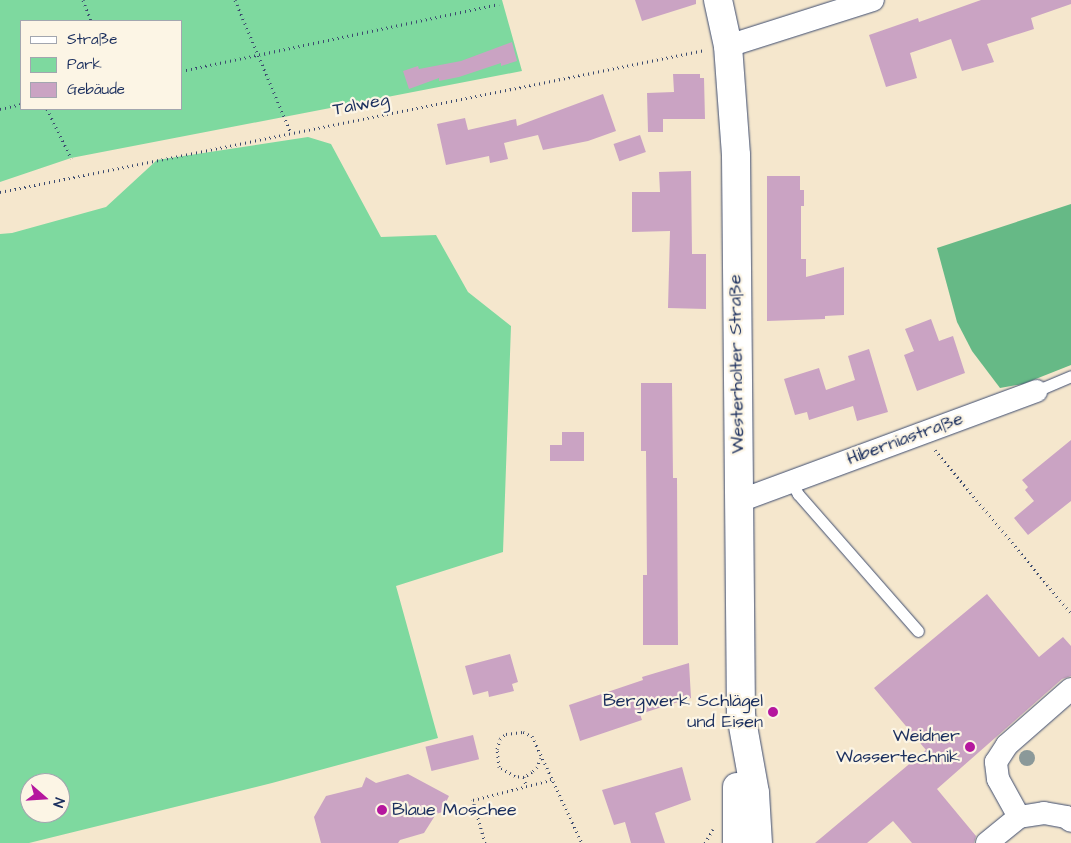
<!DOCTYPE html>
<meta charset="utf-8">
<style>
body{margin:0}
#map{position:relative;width:1071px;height:843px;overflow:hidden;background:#f5e7cd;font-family:"Architects Daughter",sans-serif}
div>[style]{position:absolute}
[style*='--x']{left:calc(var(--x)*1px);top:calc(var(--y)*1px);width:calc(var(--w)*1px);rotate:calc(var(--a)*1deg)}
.green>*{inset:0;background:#7ed99f}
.forest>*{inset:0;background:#66b986}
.building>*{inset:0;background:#caa3c3;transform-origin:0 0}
.path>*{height:3px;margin-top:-1.5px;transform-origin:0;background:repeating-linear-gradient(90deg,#3c4b6f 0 1px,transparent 0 5px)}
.roads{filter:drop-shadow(0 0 1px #3c4b6f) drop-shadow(0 0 1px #3c4b6f)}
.lane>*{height:11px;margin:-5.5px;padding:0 5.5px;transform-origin:5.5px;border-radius:5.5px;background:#fff}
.street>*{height:22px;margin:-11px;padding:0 11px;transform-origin:11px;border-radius:11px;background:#fff}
.primary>*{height:28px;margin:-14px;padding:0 14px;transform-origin:14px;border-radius:14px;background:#fff}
.trees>*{width:16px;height:16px;margin:-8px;border-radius:50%;background:#8b9999}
.dots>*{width:14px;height:14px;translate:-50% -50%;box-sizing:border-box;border:2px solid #fcf5e5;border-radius:50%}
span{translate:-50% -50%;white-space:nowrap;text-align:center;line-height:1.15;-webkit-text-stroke:4.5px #fcf5e5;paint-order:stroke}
.street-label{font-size:18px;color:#1b2f5e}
.poi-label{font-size:18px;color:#1b2f5e}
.right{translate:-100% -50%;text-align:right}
.left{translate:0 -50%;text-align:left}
.legend{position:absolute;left:20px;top:20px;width:162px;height:90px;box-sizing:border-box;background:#fcf5e5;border:1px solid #a2a6af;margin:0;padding:6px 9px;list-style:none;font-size:15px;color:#1b2f5e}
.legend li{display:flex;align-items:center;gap:10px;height:25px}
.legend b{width:25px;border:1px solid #a2a6af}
.north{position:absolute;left:20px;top:773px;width:50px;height:50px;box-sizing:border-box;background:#fcf5e5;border:1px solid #a2a6af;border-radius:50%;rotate:109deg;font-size:14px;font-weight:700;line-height:20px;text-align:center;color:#1b2f5e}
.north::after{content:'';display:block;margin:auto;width:18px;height:22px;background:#b5179e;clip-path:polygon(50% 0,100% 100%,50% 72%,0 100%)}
</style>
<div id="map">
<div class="green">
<i style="clip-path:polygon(evenodd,0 0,502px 0,522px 71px,71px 158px,0 182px,0 0,21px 21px,181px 21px,181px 109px,21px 109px,21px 21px)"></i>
<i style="clip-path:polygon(evenodd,308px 137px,331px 144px,381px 237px,436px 235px,468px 292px,511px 326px,503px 552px,396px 586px,438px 738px,272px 783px,29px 843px,0 843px,0 234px,12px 233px,106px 207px,157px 160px,308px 137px,30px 783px,60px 783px,60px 813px,30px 813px,30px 783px)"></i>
</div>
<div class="forest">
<i style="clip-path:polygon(1071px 204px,1071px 365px,1023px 384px,1000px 388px,972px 351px,957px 322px,937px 248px)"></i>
</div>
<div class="building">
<i style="clip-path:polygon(635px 0,696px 0,696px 4px,642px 21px)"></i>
<i style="clip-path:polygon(981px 0,1071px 0,1071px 4px,1031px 18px,1034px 29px,987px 44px,994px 62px,962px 71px,951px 39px,910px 53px,917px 78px,886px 87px,869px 35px,918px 18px,919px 22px)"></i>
<i style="clip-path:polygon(512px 42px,517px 61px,501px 66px,501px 63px,459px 77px,439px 81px,439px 78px,409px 89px,403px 71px,418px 66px,419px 69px,461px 61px)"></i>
<i style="clip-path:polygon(673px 74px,700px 74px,700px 78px,704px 78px,705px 119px,663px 119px,663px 132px,648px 132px,647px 93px,674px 92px)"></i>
<i style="clip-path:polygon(603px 94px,616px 131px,588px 141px,543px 150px,538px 135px,504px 143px,508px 159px,490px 163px,489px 156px,446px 165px,437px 124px,465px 118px,468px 130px,516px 119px,517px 126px)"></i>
<i style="left:640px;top:135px;width:18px;height:28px;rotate:71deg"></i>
<i style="clip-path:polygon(691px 171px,692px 254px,706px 254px,706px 309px,668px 308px,670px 231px,632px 232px,632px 192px,660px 192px,659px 172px)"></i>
<i style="clip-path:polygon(767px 176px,800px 176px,800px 190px,804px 190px,804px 206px,801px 206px,801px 259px,806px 259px,806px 277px,844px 267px,844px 315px,825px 316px,825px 319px,767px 321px)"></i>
<i style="clip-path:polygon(931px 319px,939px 341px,953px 336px,965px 373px,917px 391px,904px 355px,914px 351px,905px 329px)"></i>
<i style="clip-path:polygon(869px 349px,888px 412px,857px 421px,853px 406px,809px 420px,807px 412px,795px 415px,784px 379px,819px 368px,826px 390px,855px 380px,848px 356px)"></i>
<i style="clip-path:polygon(641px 383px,672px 383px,673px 478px,677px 478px,678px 645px,643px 645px,643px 575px,647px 575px,646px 451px,641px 451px)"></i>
<i style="clip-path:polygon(562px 432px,584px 432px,584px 461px,550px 461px,550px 445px,562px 445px)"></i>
<i style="clip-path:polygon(1071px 440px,1071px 501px,1028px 535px,1014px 518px,1034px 501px,1025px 490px,1028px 487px,1022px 480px)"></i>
<i style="clip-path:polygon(987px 594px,1039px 657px,1063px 637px,1071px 646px,1071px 676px,1062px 679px,937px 789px,976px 836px,974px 843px,912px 843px,893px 821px,867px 843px,815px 843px,926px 750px,874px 688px)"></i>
<i style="clip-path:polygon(510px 654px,518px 682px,512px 684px,514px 691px,489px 697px,488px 691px,473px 695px,465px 666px)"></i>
<i style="clip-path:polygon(689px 663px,691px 698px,640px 714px,642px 720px,580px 741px,569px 705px,643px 680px,642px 677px)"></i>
<i style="left:473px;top:735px;width:25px;height:49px;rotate:76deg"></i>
<i style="clip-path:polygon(682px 767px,691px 800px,655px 813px,665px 843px,631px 843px,625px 822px,614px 825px,602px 790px)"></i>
<i style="clip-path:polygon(408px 774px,449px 796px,445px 804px,446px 811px,436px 814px,424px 833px,400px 840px,398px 843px,321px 843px,314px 817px,326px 796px,362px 787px,366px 777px,376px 783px)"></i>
</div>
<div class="path">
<i style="--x:83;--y:0;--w:22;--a:69"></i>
<i style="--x:235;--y:0;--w:144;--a:67.2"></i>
<i style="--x:181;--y:71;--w:325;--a:-11.9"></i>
<i style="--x:0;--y:109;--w:22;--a:-13"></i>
<i style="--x:47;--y:109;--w:55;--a:63.9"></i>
<i style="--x:0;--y:192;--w:719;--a:-11.39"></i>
<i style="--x:935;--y:450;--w:212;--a:50.2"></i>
<i style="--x:541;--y:758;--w:10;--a:114"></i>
<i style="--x:537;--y:767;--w:7;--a:135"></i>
<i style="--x:532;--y:772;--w:9;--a:148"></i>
<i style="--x:524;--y:777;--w:9;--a:-174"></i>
<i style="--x:515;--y:776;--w:18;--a:-151"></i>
<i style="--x:499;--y:767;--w:18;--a:-96"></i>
<i style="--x:497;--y:749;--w:10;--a:-73"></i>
<i style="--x:500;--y:739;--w:8;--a:-40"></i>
<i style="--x:506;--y:734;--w:17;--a:-7"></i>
<i style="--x:523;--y:732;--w:10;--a:24"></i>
<i style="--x:532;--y:736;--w:118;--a:65"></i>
<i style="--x:524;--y:777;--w:9;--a:77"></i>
<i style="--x:485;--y:843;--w:45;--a:-105.6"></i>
<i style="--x:473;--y:800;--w:81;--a:-14.4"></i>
<i style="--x:705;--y:843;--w:16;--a:-60"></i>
</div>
<div class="roads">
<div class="lane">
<i style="--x:1036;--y:391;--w:38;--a:-23"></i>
<i style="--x:791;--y:481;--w:15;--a:62"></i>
<i style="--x:798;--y:494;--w:182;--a:48.8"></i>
</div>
<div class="street">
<i style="--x:728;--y:46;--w:152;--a:-17.6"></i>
<i style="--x:739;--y:501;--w:317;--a:-20.3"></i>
<i style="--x:1019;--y:817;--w:43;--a:-118.9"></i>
<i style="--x:998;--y:779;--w:17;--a:-97"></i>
<i style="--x:996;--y:762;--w:20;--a:-57"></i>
<i style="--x:1007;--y:745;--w:85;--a:-41.2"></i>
<i style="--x:987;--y:843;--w:41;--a:-39.1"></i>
<i style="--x:1019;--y:817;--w:25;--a:-9"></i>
<i style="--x:1044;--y:813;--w:22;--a:10"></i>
<i style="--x:1066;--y:817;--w:6;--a:39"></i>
</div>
<div class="primary">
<i style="--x:718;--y:0;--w:47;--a:77.7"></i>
<i style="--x:728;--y:46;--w:109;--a:85.8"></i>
<i style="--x:736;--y:155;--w:560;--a:89.49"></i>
<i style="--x:741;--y:715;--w:79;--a:79.8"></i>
<i style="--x:755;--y:793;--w:50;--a:86.6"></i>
<i style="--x:737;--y:787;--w:56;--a:90"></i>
</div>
</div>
<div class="trees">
<i style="left:1027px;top:758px"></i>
</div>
<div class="dots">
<i style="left:773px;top:712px;background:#b5179e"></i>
<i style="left:970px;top:747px;background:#b5179e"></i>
<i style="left:382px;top:810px;background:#b5179e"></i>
</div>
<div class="street-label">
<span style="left:361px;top:105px;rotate:-11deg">Talweg</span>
<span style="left:737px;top:364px;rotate:-91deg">Westerholter Straße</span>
<span style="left:905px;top:439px;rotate:-20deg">Hiberniastraße</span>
</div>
<div class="poi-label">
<span class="right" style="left:763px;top:712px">Bergwerk Schlägel<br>und Eisen</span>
<span class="right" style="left:960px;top:747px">Weidner<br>Wassertechnik</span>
<span class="left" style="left:392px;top:810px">Blaue Moschee</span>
</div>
<ul class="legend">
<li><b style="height:6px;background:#fff"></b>Straße</li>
<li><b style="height:14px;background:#7ed99f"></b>Park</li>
<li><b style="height:14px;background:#caa3c3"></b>Gebäude</li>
</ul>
<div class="north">N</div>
</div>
